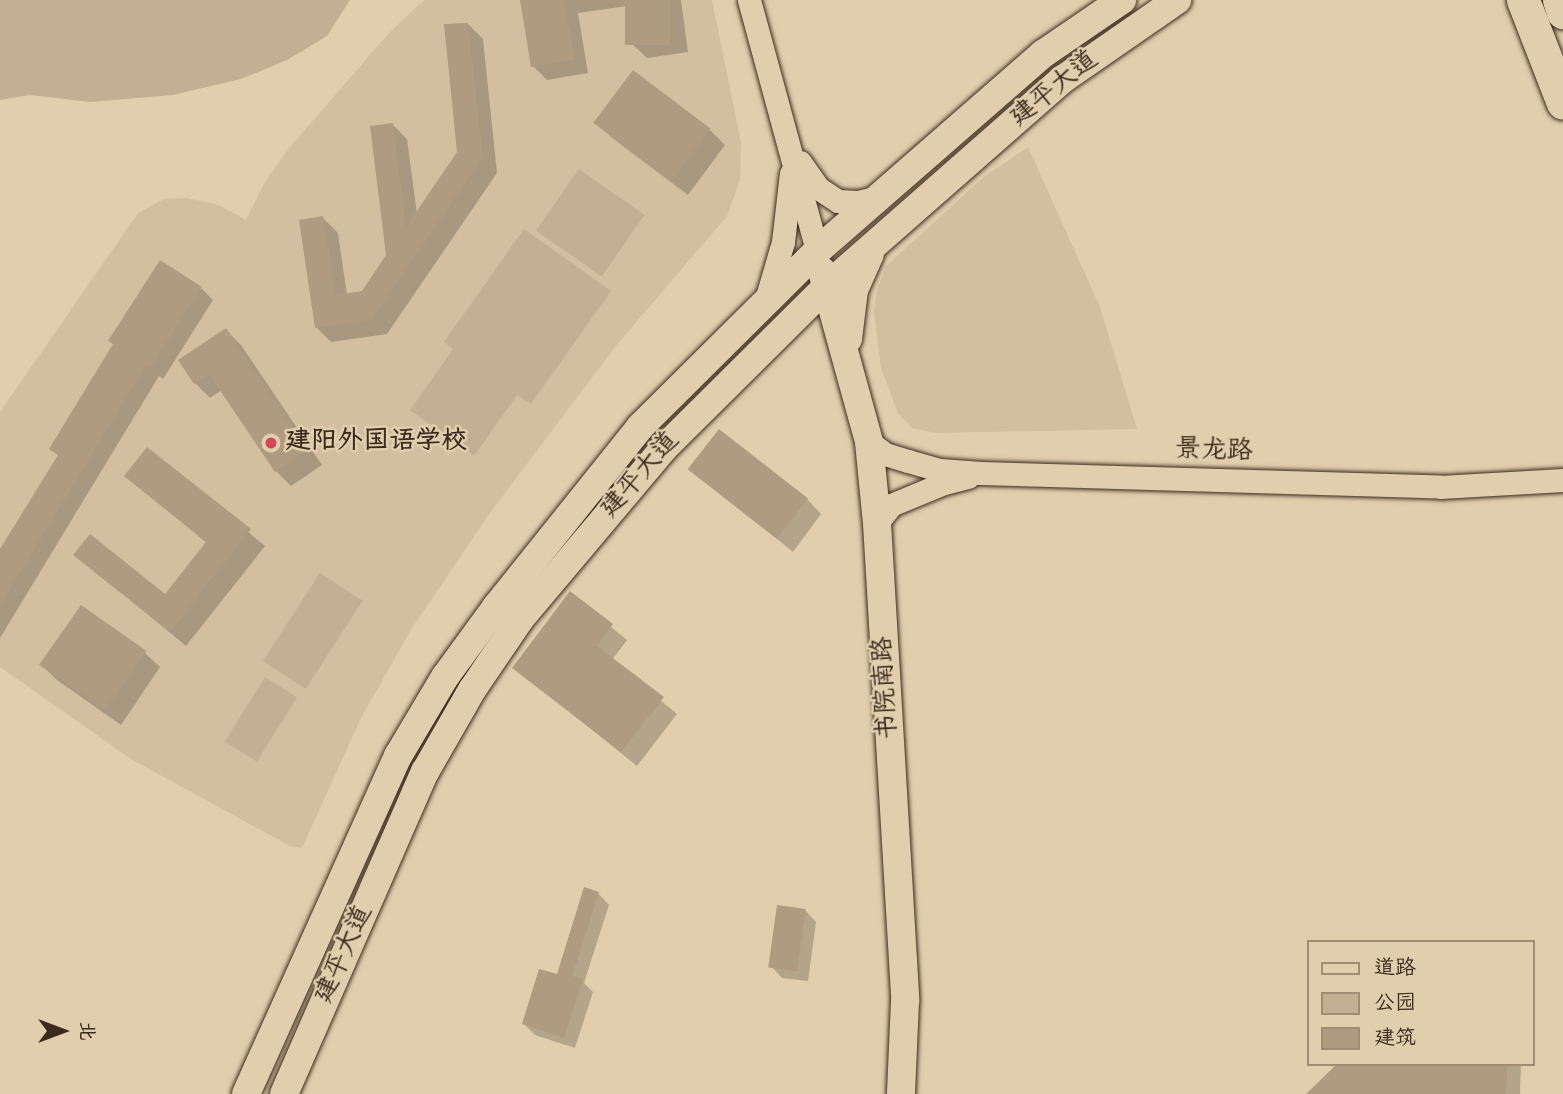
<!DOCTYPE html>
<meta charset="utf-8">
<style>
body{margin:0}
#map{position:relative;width:1563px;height:1094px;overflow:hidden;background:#e1ceac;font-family:Dekko,"LXGW WenKai TC",sans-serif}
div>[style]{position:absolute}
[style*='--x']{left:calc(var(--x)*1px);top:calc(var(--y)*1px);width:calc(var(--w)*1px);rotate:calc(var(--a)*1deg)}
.built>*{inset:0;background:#d2bf9f}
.green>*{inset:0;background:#c3b092;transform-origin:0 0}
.shadow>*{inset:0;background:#0003}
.building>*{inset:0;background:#ae9b80;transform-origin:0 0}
.roads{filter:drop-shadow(0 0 2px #3b2a1e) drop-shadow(0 0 2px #3b2a1e)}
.minor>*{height:23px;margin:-11.5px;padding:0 11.5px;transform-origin:11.5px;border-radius:11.5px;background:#e1ceac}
.major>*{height:28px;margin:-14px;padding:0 14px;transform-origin:14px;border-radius:14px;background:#e1ceac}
.highway>*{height:33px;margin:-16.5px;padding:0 16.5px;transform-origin:16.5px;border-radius:16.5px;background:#e1ceac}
.dots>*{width:19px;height:19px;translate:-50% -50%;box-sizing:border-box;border:4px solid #e1ceac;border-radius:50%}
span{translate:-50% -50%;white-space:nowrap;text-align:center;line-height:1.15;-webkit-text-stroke:5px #e1ceac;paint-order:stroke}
.street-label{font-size:26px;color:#3b2a1e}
.poi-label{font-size:26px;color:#3b2a1e;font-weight:700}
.left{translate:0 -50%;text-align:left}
.legend{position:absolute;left:1307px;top:940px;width:228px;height:126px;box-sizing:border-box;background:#e1ceac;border:2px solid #9f8c73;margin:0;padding:9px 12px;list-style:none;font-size:21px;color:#3b2a1e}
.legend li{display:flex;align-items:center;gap:14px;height:35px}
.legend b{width:35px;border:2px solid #9f8c73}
.north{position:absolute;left:28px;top:996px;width:70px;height:70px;-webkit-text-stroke:5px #e1ceac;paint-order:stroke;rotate:90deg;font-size:19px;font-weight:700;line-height:28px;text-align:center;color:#3b2a1e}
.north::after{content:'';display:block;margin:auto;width:24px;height:32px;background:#3b2a1e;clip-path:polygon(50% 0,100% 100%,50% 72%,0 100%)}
</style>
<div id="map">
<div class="built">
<i style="clip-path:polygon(424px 0,712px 0,741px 142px,740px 180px,727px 216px,615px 347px,487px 517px,412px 628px,361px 718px,302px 848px,290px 846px,131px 759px,0 667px,0 412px,138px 213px,164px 199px,187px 198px,218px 205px,246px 220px,266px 180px,291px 146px,389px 33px)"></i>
<i style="clip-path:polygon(1028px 147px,1100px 307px,1137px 429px,936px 433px,912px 428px,898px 413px,881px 368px,874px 312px,877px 290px,887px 265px,985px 176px)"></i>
</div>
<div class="green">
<i style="clip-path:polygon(0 0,350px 0,327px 36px,287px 60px,241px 79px,173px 95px,90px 102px,30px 95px,0 100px)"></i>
<i style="left:579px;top:169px;width:80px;height:75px;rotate:35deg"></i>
<i style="clip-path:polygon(524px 229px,611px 291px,531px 404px,517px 395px,474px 456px,410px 410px,453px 349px,444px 342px)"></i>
<i style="left:320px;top:573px;width:51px;height:105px;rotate:33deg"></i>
<i style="left:265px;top:677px;width:38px;height:76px;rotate:32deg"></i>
</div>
<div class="shadow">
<i style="clip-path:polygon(522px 0,681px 0,688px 52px,647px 58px,632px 44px,627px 6px,578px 13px,588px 73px,547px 80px,533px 66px)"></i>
<i style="clip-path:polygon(468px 24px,483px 39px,497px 173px,387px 334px,331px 342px,316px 327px,323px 218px,338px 233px,347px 295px,363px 293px,388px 256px,392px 124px,407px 139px,417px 214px,459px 153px)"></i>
<i style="clip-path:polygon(634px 72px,710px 130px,725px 145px,688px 195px,611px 137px,597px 122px)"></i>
<i style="clip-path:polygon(201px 288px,213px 300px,163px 379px,159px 376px,0 638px,0 551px,59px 456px,51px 449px)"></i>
<i style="clip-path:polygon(226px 330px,241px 345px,322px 465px,291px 486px,276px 471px,222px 390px,210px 398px,195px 383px)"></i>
<i style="clip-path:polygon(148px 449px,265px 546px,186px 646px,76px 555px,166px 596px,207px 543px,126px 476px)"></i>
<i style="clip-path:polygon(690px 468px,807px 499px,821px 514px,793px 552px)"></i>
<i style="clip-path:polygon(571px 594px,627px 640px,612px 660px,677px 714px,637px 766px,514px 667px)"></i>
<i style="clip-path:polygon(145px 653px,160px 667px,121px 725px,57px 680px,42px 665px)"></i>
<i style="clip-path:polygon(598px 893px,609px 905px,584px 983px,593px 992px,575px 1048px,535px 1035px,524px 1024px,558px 977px)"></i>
<i style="clip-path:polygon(805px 910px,816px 922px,808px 981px,782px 978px,771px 966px)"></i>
<i style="clip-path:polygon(1340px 1064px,1521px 1064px,1520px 1094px,1309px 1094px)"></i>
</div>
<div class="building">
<i style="clip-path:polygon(520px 0,564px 0,575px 59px,531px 67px)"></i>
<i style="left:625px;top:0;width:45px;height:45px"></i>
<i style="clip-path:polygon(468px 23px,483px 157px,372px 320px,315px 328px,299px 220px,323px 216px,336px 295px,362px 291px,386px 255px,370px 126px,393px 123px,406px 227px,457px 152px,444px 24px)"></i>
<i style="left:633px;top:70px;width:97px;height:66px;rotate:37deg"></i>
<i style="clip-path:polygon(160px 260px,202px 287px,150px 368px,146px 365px,0 606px,0 549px,58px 455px,49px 449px,113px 344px,108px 341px)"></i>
<i style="clip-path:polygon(226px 328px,308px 449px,275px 472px,209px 374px,194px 384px,178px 360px)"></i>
<i style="left:719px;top:429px;width:113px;height:51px;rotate:38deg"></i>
<i style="clip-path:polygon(147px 447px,251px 529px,170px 632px,73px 555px,90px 534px,165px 594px,206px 542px,124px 476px)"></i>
<i style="clip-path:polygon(570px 591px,613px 624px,597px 646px,664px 697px,621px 752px,512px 668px)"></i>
<i style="left:81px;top:605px;width:80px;height:73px;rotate:35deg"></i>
<i style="clip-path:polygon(584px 887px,599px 892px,572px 976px,583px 979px,564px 1038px,522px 1024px,539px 969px,557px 974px)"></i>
<i style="left:777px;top:905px;width:29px;height:63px;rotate:8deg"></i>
<i style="clip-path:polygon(1337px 1064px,1507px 1064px,1506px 1094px,1306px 1094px)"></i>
</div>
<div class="roads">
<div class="minor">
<i style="--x:749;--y:0;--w:260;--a:74.8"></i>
<i style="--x:800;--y:162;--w:32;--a:55"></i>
<i style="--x:818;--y:188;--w:24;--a:33"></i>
<i style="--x:838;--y:201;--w:20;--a:3"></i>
<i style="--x:858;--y:202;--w:23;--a:-13"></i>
<i style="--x:766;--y:300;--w:60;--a:-73.7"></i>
<i style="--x:783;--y:242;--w:69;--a:-83.4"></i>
<i style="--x:869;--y:442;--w:20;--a:37"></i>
<i style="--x:885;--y:454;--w:24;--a:17"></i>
<i style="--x:908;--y:461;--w:33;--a:16"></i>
<i style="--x:940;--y:470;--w:41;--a:4.2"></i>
<i style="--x:981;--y:473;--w:459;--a:1.7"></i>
<i style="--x:1440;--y:487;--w:123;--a:-3.3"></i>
<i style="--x:877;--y:523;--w:23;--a:-52"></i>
<i style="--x:891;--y:505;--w:57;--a:-22.5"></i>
<i style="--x:944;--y:483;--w:25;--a:-14"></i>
</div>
<div class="major">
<i style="--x:822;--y:271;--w:177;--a:74.6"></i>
<i style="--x:869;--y:442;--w:81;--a:84.4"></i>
<i style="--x:877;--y:523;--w:479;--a:86.6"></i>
<i style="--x:905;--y:1001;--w:93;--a:92.5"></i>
<i style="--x:848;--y:339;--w:49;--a:-83"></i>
<i style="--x:854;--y:290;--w:39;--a:-66"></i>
<i style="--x:246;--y:1094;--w:371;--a:-65.8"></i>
<i style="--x:398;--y:756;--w:92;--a:-59.3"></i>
<i style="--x:445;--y:677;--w:87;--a:-53.9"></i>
<i style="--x:496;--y:607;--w:231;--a:-51.3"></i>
<i style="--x:640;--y:427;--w:250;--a:-44.8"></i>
<i style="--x:817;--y:251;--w:300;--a:-41.1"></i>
<i style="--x:1043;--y:54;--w:96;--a:-34.4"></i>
<i style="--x:284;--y:1094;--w:352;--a:-66.4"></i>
<i style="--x:425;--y:772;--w:95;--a:-60.2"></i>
<i style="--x:472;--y:690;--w:86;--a:-55.9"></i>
<i style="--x:520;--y:619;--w:222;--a:-49.9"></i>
<i style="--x:663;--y:449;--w:230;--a:-44.8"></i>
<i style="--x:826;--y:287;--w:315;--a:-41.3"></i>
<i style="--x:1063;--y:79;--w:139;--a:-34.7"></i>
</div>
<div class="highway">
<i style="--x:1523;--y:0;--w:110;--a:68.8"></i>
<i style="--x:1559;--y:0;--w:13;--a:72"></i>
</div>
</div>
<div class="dots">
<i style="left:271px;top:443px;background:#d1495b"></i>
</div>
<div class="street-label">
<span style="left:1055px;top:90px;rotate:-39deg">建平大道</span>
<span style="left:1214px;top:452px;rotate:2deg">景龙路</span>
<span style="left:641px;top:476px;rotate:-49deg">建平大道</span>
<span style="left:887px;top:688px;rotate:-93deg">书院南路</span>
<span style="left:345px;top:955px;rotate:-66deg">建平大道</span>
</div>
<div class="poi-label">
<span class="left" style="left:285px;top:443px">建阳外国语学校</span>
</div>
<ul class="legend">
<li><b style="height:9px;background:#e1ceac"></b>道路</li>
<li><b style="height:19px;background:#c3b092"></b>公园</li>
<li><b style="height:19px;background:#ae9b80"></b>建筑</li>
</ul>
<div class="north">北</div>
</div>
